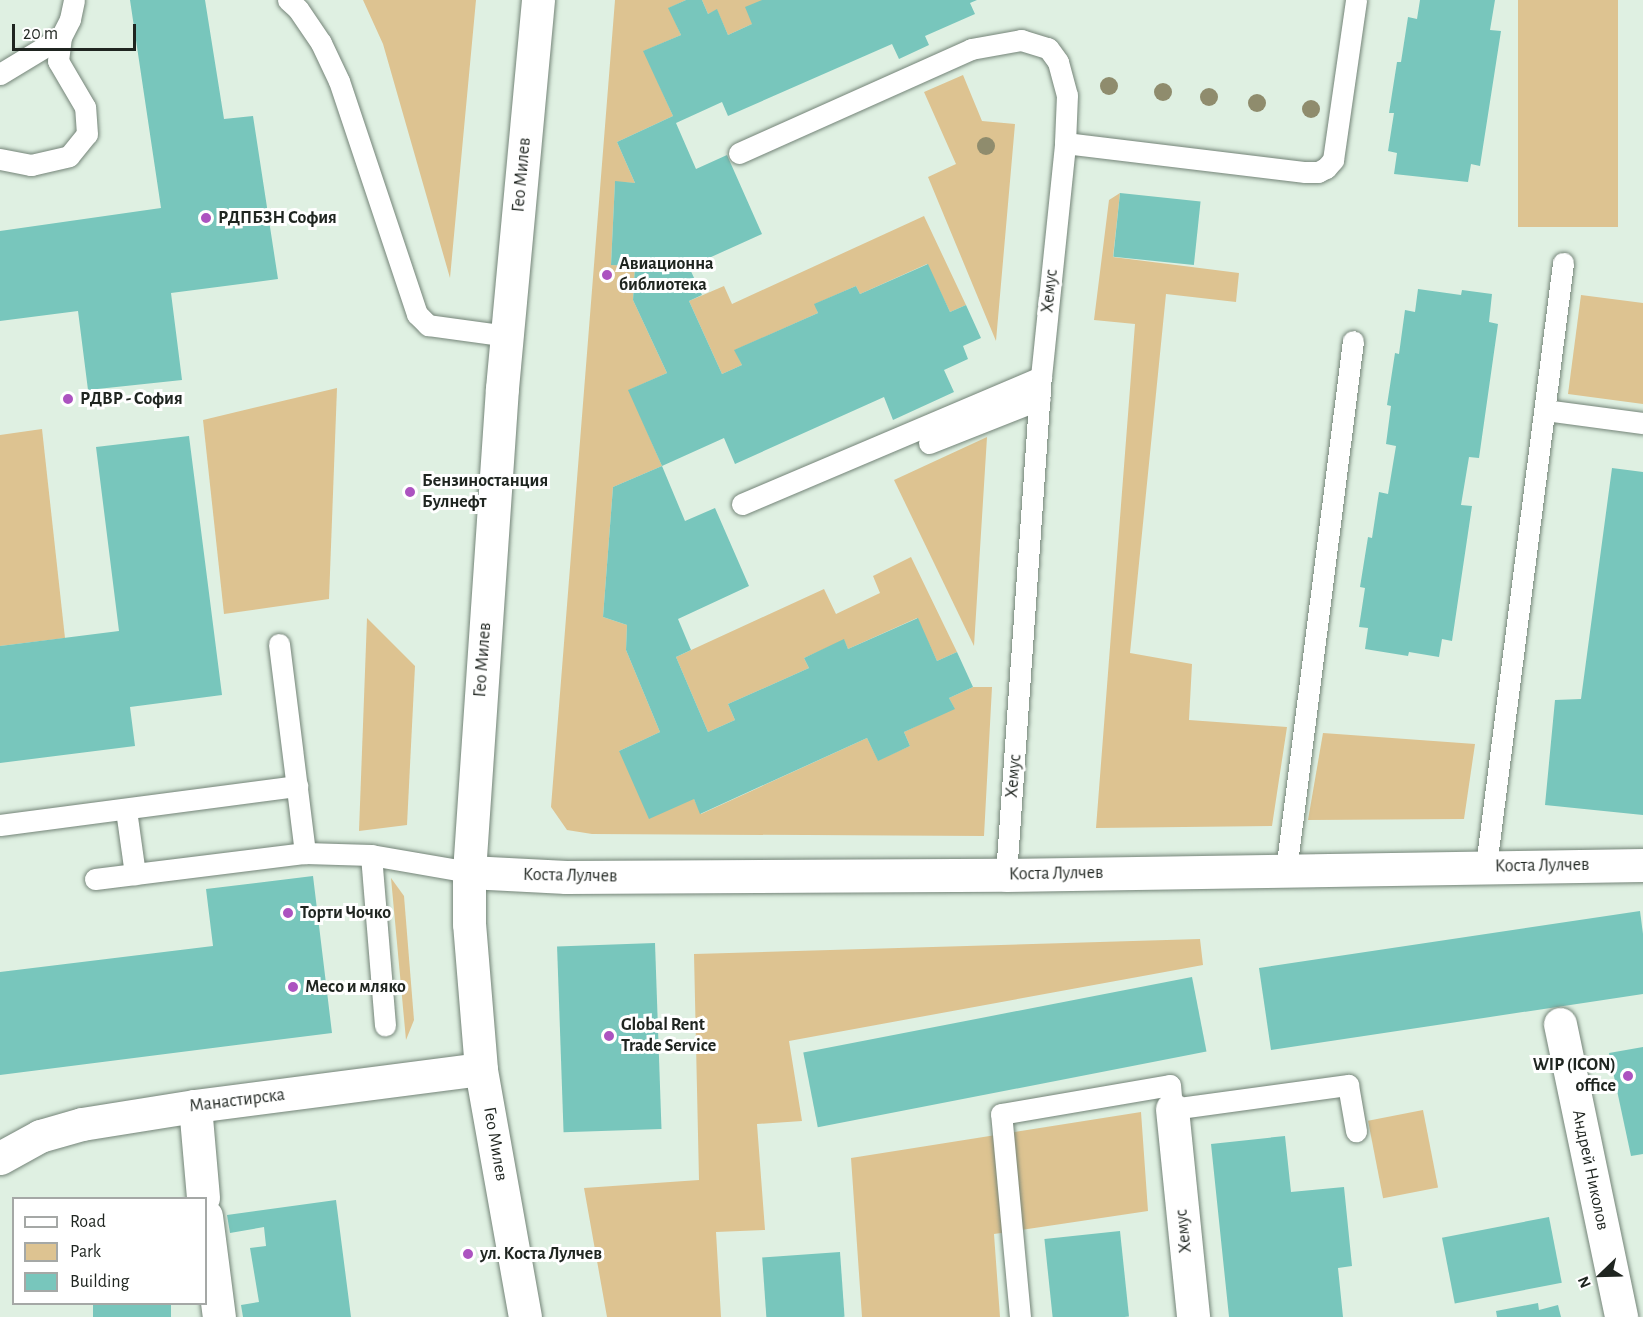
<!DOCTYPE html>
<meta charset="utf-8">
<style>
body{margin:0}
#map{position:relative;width:1643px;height:1317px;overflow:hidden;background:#dff0e2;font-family:"Alegreya Sans",sans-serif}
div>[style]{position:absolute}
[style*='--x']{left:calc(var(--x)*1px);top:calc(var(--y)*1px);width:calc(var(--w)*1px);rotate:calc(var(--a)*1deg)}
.green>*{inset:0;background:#ddc391;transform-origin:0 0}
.building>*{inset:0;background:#78c6bc;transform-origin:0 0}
.roads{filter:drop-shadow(0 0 2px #748478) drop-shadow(0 0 2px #748478)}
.service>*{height:21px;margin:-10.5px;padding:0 10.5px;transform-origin:10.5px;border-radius:10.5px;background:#fff}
.minor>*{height:33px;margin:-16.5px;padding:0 16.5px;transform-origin:16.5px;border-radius:16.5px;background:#fff}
.tertiary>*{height:33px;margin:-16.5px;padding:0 16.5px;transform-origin:16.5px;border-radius:16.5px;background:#fff}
.trees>*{width:18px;height:18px;margin:-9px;border-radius:50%;background:#8f8c6d}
.dots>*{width:16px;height:16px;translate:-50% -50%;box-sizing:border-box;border:3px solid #fff;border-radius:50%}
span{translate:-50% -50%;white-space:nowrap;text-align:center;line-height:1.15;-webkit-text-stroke:6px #fff;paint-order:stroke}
.street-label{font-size:18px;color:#1f2520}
.poi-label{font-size:18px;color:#1f2520;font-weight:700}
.left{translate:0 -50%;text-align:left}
.right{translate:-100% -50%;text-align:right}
.legend{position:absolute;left:12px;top:1197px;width:195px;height:108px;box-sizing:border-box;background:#fff;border:2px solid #a5a8a6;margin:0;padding:8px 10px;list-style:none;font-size:18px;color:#1f2520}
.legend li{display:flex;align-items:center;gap:12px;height:30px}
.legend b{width:30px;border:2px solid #a5a8a6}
.north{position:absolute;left:1571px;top:1245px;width:60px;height:60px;-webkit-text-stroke:4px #fff;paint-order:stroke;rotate:247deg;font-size:16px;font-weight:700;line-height:24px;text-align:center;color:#1f2520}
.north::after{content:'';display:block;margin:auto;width:21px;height:27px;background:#1f2520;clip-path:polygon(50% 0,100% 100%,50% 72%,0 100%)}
.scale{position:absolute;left:12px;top:24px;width:124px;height:27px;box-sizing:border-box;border:3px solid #1f2520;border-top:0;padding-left:8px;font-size:18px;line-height:21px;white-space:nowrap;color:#1f2520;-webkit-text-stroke:4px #fff;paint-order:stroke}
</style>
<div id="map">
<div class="green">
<i style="clip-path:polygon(363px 0,476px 0,450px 278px,383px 44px)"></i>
<i style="clip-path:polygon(615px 0,686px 0,669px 8px,681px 35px,644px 51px,673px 116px,617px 142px,635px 183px,615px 182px,611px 265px,635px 266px,633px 300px,667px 373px,629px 390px,662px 466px,613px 487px,603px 617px,627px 625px,626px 650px,660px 732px,619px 751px,694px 799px,701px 814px,867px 738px,878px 760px,910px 746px,904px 732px,954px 708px,949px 698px,973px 687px,992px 687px,984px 836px,592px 834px,567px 830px,551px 807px)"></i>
<i style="clip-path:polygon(702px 0,762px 0,752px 24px,728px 35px,717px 10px,708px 14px)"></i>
<i style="left:1518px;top:0;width:100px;height:227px"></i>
<i style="clip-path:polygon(963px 75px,982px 121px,1015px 124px,996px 341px,928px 177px,956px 164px,924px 92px)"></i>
<i style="clip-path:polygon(1120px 193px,1113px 257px,1239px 273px,1236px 302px,1166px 294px,1130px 653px,1192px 664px,1189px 720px,1287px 727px,1272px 826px,1096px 828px,1135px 324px,1094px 320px,1109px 200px)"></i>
<i style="clip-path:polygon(924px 216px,966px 305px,950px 312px,927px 264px,860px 294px,856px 286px,815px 304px,818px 313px,735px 350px,742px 365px,722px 374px,689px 301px,724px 286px,732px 304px)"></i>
<i style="clip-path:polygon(1581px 295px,1643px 303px,1643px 404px,1568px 394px)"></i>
<i style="clip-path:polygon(337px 388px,329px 599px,224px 614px,203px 420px)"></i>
<i style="clip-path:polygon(42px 429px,65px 638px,0 646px,0 435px)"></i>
<i style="clip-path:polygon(987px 437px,974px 646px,894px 480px)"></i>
<i style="clip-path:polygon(911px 557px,957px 652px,937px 661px,917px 618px,848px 649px,844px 640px,804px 658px,809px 668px,728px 704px,735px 720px,708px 732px,676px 657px,824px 589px,836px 614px,880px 593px,873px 576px)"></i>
<i style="clip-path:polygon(367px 618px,415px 666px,407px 825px,359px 831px)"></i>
<i style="clip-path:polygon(1323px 733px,1475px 744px,1464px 819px,1308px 820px)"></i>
<i style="clip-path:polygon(391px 878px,404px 896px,414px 1020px,406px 1040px)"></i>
<i style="clip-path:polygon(1200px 939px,1203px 965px,789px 1041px,802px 1121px,757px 1124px,765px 1230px,716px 1232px,721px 1317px,607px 1317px,584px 1188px,699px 1180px,694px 954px)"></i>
<i style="left:1423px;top:1110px;width:79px;height:56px;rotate:79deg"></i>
<i style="clip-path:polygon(1141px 1112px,1148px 1211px,994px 1234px,1000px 1317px,862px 1317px,851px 1158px)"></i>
</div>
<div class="building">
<i style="clip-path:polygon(130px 0,205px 0,224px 119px,253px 116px,278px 279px,171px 293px,182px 380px,88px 390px,78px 311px,0 321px,0 231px,161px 208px)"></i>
<i style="clip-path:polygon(686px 0,702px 0,708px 14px,717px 9px,728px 35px,752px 24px,745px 7px,762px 0,977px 0,970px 3px,975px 14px,925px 36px,929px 45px,899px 59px,892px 44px,728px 116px,722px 102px,676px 123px,696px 169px,727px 155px,762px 234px,689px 267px,702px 295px,689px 301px,722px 374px,742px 365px,734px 350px,818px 313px,814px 304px,856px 286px,860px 294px,928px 264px,950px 312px,966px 305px,981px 338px,963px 346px,968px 359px,944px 370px,954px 392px,893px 420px,884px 397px,735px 464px,724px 438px,662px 466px,628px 390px,667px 373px,633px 300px,635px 266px,611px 265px,615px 181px,635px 183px,617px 142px,673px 116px,643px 51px,681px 35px,668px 8px)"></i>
<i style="clip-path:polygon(1420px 0,1495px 0,1490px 30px,1501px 31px,1480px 166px,1471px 164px,1468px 182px,1394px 174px,1397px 153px,1388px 151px,1394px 113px,1389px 113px,1397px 62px,1401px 62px,1408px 17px,1417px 19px)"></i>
<i style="left:1120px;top:193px;width:81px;height:64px;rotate:6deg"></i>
<i style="clip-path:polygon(1418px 289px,1461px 295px,1462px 290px,1492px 294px,1489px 322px,1498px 324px,1479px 458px,1469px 457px,1461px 505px,1472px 506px,1452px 641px,1442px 639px,1439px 657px,1409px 652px,1408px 656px,1365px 649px,1368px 628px,1359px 627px,1365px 588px,1360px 587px,1368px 537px,1372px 538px,1379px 492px,1388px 494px,1396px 446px,1386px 444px,1391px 406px,1387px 405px,1395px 353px,1399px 354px,1405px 310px,1415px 312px)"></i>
<i style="clip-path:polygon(189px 436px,222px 695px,130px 707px,135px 746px,0 763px,0 646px,119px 631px,96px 447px)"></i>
<i style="clip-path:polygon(662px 466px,685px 521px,715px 508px,749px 586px,678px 619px,691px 650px,676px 657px,708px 732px,735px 720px,728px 704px,809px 668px,804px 658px,844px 639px,848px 649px,918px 618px,937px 661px,957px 652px,973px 687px,949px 698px,955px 709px,904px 732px,910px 746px,878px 761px,867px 738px,700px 814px,694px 799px,649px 819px,619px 751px,660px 732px,626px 650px,627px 625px,603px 617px,613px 487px)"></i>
<i style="clip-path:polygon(1612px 468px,1643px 472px,1643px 815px,1545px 805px,1555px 700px,1581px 699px)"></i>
<i style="clip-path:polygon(313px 876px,332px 1033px,0 1075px,0 972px,213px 946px,206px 889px)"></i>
<i style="clip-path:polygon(1640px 911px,1643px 934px,1643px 994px,1271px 1050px,1259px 968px)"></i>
<i style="left:655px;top:943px;width:186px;height:98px;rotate:88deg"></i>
<i style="left:1192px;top:977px;width:76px;height:396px;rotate:79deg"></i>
<i style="clip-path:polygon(1643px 1047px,1643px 1154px,1631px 1156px,1609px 1053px)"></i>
<i style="clip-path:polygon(1285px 1136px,1291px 1192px,1344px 1187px,1352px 1266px,1338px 1268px,1343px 1317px,1229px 1317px,1211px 1144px)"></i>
<i style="clip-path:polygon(336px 1200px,351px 1317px,243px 1317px,241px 1305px,259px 1302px,250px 1248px,266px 1246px,264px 1227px,230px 1233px,227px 1215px)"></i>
<i style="left:1549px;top:1217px;width:67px;height:109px;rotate:79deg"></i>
<i style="left:1120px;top:1231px;width:86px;height:76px;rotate:84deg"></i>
<i style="left:840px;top:1252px;width:65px;height:78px;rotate:86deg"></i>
<i style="clip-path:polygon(1538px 1303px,1539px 1310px,1558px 1305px,1561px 1317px,1497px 1317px,1496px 1311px)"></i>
<i style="left:93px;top:1304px;width:78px;height:13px"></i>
</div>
<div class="roads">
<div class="service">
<i style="--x:288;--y:0;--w:13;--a:42"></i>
<i style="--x:298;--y:9;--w:41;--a:55.9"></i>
<i style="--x:321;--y:43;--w:42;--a:64.7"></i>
<i style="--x:339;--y:81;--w:246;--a:71.5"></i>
<i style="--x:417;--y:314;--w:16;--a:45"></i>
<i style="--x:428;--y:325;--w:80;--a:7.9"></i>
<i style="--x:0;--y:74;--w:71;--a:-31.2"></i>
<i style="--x:739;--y:153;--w:254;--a:-24.1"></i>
<i style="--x:971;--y:49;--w:51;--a:-10.2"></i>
<i style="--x:1021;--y:40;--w:28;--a:17"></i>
<i style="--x:1048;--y:48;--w:17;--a:54"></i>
<i style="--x:1058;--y:62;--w:34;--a:75"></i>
<i style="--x:1067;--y:95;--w:48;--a:92.4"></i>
<i style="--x:0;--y:159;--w:32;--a:11"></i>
<i style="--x:31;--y:165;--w:39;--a:-13"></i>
<i style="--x:69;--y:156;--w:28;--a:-51"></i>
<i style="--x:87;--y:134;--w:27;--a:-94"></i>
<i style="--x:85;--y:107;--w:53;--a:-120.4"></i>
<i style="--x:58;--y:61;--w:24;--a:-83"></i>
<i style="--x:61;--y:37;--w:20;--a:-63"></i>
<i style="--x:70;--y:19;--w:19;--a:-78"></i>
<i style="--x:1545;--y:410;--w:99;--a:7.6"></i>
<i style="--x:929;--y:443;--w:119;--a:-21.6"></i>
<i style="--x:742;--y:504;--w:325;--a:-23"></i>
<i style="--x:279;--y:644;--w:211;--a:82.9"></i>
<i style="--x:126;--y:810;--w:65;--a:82"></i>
<i style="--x:0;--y:825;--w:300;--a:-7.5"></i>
<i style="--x:371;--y:855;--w:171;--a:85.3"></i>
<i style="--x:1486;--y:866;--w:608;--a:-82.72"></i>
<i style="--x:1286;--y:871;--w:534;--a:-82.8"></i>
<i style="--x:1006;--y:875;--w:499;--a:-86"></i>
<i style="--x:1041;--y:377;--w:235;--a:-84.1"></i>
<i style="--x:1065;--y:143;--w:242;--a:6.9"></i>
<i style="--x:1305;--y:172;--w:13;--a:0"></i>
<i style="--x:1318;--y:172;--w:9;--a:-27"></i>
<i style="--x:1326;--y:168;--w:11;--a:-49"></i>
<i style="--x:1333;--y:160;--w:162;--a:-81.8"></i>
<i style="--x:95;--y:879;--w:212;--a:-7.1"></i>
<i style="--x:305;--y:853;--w:66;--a:1.7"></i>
<i style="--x:371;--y:855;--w:99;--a:9.8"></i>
<i style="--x:1020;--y:1317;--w:204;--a:-95.3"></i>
<i style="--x:1001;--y:1114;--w:171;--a:-9.7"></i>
<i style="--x:1170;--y:1085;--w:24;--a:85"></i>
<i style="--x:1172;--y:1109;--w:178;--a:-7.8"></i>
<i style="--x:1348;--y:1085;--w:47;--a:80.1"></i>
</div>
<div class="minor">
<i style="--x:469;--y:872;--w:97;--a:3"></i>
<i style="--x:566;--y:877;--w:440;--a:-0.3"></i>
<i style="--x:1006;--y:875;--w:637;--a:-0.9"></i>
<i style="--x:1560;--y:1024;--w:299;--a:78.2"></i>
<i style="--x:195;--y:1106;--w:92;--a:85"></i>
<i style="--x:1172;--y:1109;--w:209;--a:84.2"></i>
<i style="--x:0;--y:1158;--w:46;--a:-28.8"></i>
<i style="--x:40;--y:1136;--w:44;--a:-15.9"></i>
<i style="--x:82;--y:1124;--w:114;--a:-9.1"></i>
<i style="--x:195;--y:1106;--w:288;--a:-7.4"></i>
<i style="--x:206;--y:1216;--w:102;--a:82.7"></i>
</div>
<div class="tertiary">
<i style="--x:525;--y:1317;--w:252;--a:-100.1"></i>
<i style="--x:481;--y:1069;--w:145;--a:-94.7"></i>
<i style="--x:469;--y:924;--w:52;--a:-90"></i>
<i style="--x:469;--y:872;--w:485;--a:-86.1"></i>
<i style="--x:502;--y:388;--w:390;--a:-84.7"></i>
</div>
</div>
<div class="trees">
<i style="left:1109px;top:86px"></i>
<i style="left:1163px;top:92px"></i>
<i style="left:1209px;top:97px"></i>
<i style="left:1257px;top:103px"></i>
<i style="left:1311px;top:109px"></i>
<i style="left:986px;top:146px"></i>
</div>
<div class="dots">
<i style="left:206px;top:218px;background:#ac53c0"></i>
<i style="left:607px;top:275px;background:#ac53c0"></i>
<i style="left:68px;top:399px;background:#ac53c0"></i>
<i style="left:410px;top:492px;background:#ac53c0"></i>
<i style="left:288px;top:913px;background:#ac53c0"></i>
<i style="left:293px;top:987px;background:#ac53c0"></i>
<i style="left:609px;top:1036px;background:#ac53c0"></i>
<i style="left:1628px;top:1076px;background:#ac53c0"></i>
<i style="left:468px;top:1254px;background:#ac53c0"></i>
</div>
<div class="street-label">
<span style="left:522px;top:175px;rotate:-85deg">Гео Милев</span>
<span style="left:1050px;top:291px;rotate:-84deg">Хемус</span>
<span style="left:483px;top:660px;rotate:-86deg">Гео Милев</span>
<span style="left:1014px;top:776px;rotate:-85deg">Хемус</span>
<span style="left:1542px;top:866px;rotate:-1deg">Коста Лулчев</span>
<span style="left:1056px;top:874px;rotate:-1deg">Коста Лулчев</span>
<span style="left:570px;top:876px;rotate:1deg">Коста Лулчев</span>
<span style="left:237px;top:1101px;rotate:-7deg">Манастирска</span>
<span style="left:495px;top:1144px;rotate:80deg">Гео Милев</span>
<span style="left:1590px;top:1170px;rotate:78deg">Андрей Николов</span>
<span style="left:1184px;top:1231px;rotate:-96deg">Хемус</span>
</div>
<div class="poi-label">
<span class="left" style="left:218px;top:218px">РДПБЗН София</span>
<span class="left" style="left:619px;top:275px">Авиационна<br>библиотека</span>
<span class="left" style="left:80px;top:399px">РДВР - София</span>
<span class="left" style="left:422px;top:492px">Бензиностанция<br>Булнефт</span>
<span class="left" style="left:300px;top:913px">Торти Чочко</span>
<span class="left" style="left:305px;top:987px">Месо и мляко</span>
<span class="left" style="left:621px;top:1036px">Global Rent<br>Trade Service</span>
<span class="right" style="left:1616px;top:1076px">WIP (ICON)<br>office</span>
<span class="left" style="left:480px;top:1254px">ул. Коста Лулчев</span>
</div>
<ul class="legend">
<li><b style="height:8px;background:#fff"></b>Road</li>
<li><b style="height:16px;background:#ddc391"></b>Park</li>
<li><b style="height:16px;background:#78c6bc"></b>Building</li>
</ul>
<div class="north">N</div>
<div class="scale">20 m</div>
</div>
